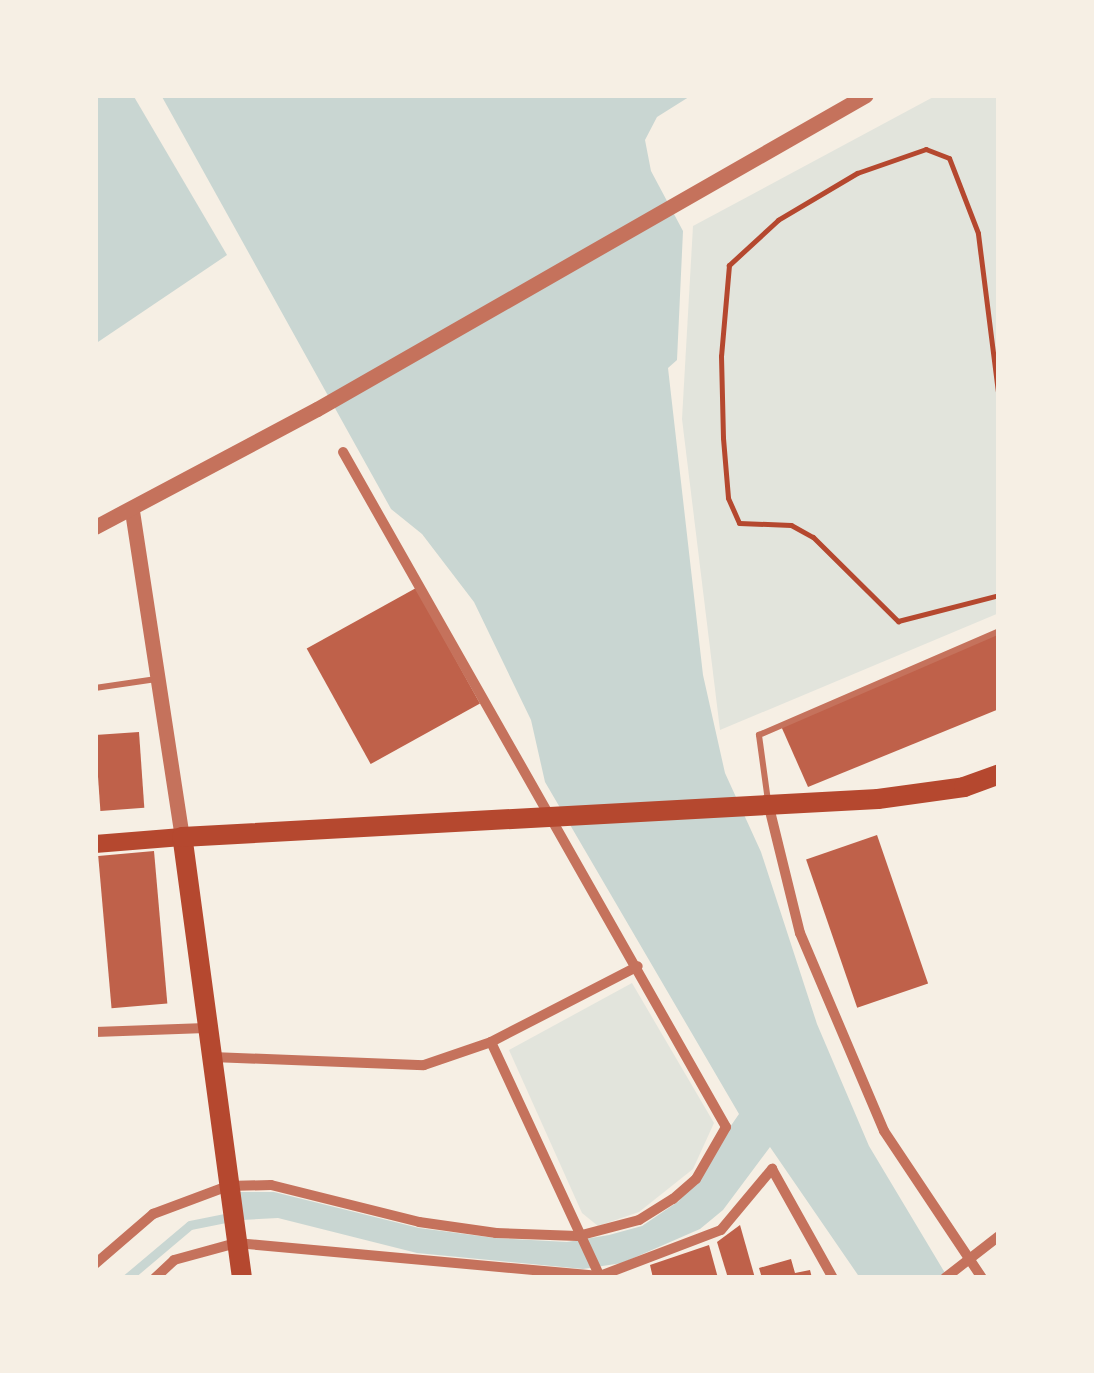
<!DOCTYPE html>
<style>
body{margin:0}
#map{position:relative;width:1094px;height:1373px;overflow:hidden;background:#f6efe4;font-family:Karla,sans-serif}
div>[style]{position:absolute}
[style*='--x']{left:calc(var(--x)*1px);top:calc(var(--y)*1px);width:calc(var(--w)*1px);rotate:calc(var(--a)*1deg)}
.green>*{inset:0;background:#e2e4dc}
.water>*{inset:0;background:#c9d6d2}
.stream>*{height:9px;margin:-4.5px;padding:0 4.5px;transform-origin:4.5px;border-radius:4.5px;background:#c9d6d2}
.building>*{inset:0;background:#bf614a;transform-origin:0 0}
.path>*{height:5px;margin:-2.5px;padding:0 2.5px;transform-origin:2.5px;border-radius:2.5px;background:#b5482f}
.service>*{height:6px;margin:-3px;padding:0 3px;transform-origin:3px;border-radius:3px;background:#c5725c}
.minor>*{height:10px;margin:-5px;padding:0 5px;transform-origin:5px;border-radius:5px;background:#c5725c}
.tertiary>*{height:15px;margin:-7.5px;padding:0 7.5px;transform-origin:7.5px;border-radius:7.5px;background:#c5725c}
.secondary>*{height:18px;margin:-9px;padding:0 9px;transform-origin:9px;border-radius:9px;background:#b5482f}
.primary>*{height:20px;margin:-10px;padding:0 10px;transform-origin:10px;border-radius:10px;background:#b5482f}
span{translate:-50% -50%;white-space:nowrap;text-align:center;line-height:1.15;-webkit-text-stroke:9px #f6efe4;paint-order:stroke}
.frame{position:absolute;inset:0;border:98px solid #f6efe4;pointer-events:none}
</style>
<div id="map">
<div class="green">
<i style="clip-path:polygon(937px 95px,999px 95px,999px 613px,720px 730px,682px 419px,693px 226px)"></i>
<i style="clip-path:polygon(632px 983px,714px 1123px,693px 1169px,639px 1212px,598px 1226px,582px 1213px,509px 1050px)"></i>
</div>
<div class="water">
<i style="clip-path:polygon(95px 95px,133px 95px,227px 255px,95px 344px)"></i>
<i style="clip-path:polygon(161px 95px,692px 95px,657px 117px,645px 140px,651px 171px,683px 231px,677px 360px,668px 368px,703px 675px,725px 773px,761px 852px,817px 1024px,869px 1146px,948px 1278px,860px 1278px,770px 1147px,723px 1210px,700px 1229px,622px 1263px,583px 1269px,417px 1253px,278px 1218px,242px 1220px,238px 1192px,274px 1192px,419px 1228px,495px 1238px,567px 1242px,609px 1235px,642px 1226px,679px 1201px,739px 1114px,545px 782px,531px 720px,474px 602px,422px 534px,391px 509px)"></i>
</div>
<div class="stream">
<i style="--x:127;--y:1278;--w:82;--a:-40.1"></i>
<i style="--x:190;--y:1225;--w:46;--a:-11.3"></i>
</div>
<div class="building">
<i style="left:416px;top:588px;width:132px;height:125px;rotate:61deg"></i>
<i style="clip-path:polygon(999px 631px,999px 709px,808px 787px,781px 726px)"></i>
<i style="left:139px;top:732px;width:76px;height:44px;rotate:86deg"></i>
<i style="left:877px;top:835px;width:157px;height:75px;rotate:71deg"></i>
<i style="left:154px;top:851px;width:153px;height:56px;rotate:85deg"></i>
<i style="clip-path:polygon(740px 1225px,755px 1278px,728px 1278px,717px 1242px)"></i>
<i style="clip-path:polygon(709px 1245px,718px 1278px,653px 1278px,650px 1265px)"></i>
<i style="clip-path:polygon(791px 1259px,795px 1273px,810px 1270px,812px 1278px,762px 1278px,759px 1268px)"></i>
</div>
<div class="path">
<i style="--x:999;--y:400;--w:168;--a:-97.2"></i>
<i style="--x:978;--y:233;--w:80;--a:-111.1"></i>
<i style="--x:949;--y:158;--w:25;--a:-159"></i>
<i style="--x:926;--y:149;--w:73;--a:160.8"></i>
<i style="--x:857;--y:173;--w:92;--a:149.3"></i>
<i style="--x:778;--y:220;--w:67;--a:137.4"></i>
<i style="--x:729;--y:265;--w:91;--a:95"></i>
<i style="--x:721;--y:356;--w:82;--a:88.6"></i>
<i style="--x:723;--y:438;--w:60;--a:85.2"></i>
<i style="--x:728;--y:498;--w:27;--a:66"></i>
<i style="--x:739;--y:523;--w:52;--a:2.2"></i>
<i style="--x:791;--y:525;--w:25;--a:29"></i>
<i style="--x:813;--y:537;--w:120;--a:44.7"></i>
<i style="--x:898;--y:621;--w:104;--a:-14.4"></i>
</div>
<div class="service">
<i style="--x:95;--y:688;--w:62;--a:-8.4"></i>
<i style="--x:768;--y:801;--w:67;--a:-97.8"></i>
<i style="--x:759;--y:735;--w:262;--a:-23.4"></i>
</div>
<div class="minor">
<i style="--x:769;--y:807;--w:130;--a:76.2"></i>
<i style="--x:800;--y:933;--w:215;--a:67"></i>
<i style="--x:884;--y:1131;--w:177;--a:56.3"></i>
<i style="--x:95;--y:1032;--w:111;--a:-2.1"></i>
<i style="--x:491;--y:1042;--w:259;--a:65.1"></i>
<i style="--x:212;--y:1057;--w:212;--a:2.2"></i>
<i style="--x:424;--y:1065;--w:71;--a:-18.9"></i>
<i style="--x:491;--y:1042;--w:165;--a:-27.3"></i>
<i style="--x:95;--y:1264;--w:77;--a:-40.8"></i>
<i style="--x:153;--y:1214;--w:80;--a:-20.5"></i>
<i style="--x:228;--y:1186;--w:43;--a:-1.3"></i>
<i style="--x:271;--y:1185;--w:153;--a:14"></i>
<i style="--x:419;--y:1222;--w:78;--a:8.1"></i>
<i style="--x:496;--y:1233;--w:82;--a:2.1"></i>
<i style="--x:578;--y:1236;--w:63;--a:-14.7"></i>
<i style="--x:639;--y:1220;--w:40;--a:-32"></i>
<i style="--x:673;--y:1199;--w:30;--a:-41"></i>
<i style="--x:696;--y:1179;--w:60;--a:-60"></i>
<i style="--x:726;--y:1127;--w:776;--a:-119.57"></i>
<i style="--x:155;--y:1278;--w:26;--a:-43"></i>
<i style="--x:174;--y:1260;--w:64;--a:-15.3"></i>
<i style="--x:236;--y:1243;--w:365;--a:5.2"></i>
<i style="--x:600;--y:1276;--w:129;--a:-20.8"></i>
<i style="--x:721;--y:1230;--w:80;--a:-50.1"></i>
<i style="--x:772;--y:1169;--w:125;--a:60.8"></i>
<i style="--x:945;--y:1278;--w:68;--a:-37.9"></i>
</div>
<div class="tertiary">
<i style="--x:132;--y:511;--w:330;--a:81.3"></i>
<i style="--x:95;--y:527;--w:251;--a:-28"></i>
<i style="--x:317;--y:409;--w:632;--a:-29.77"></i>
</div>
<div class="secondary">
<i style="--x:95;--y:844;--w:87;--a:-4.6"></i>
</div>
<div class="primary">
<i style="--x:242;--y:1278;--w:445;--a:-97.7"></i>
<i style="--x:182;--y:837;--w:697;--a:-3.13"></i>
<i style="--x:878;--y:799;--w:87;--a:-7.9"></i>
<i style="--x:964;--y:787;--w:37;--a:-20"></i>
</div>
<div class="frame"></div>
</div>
